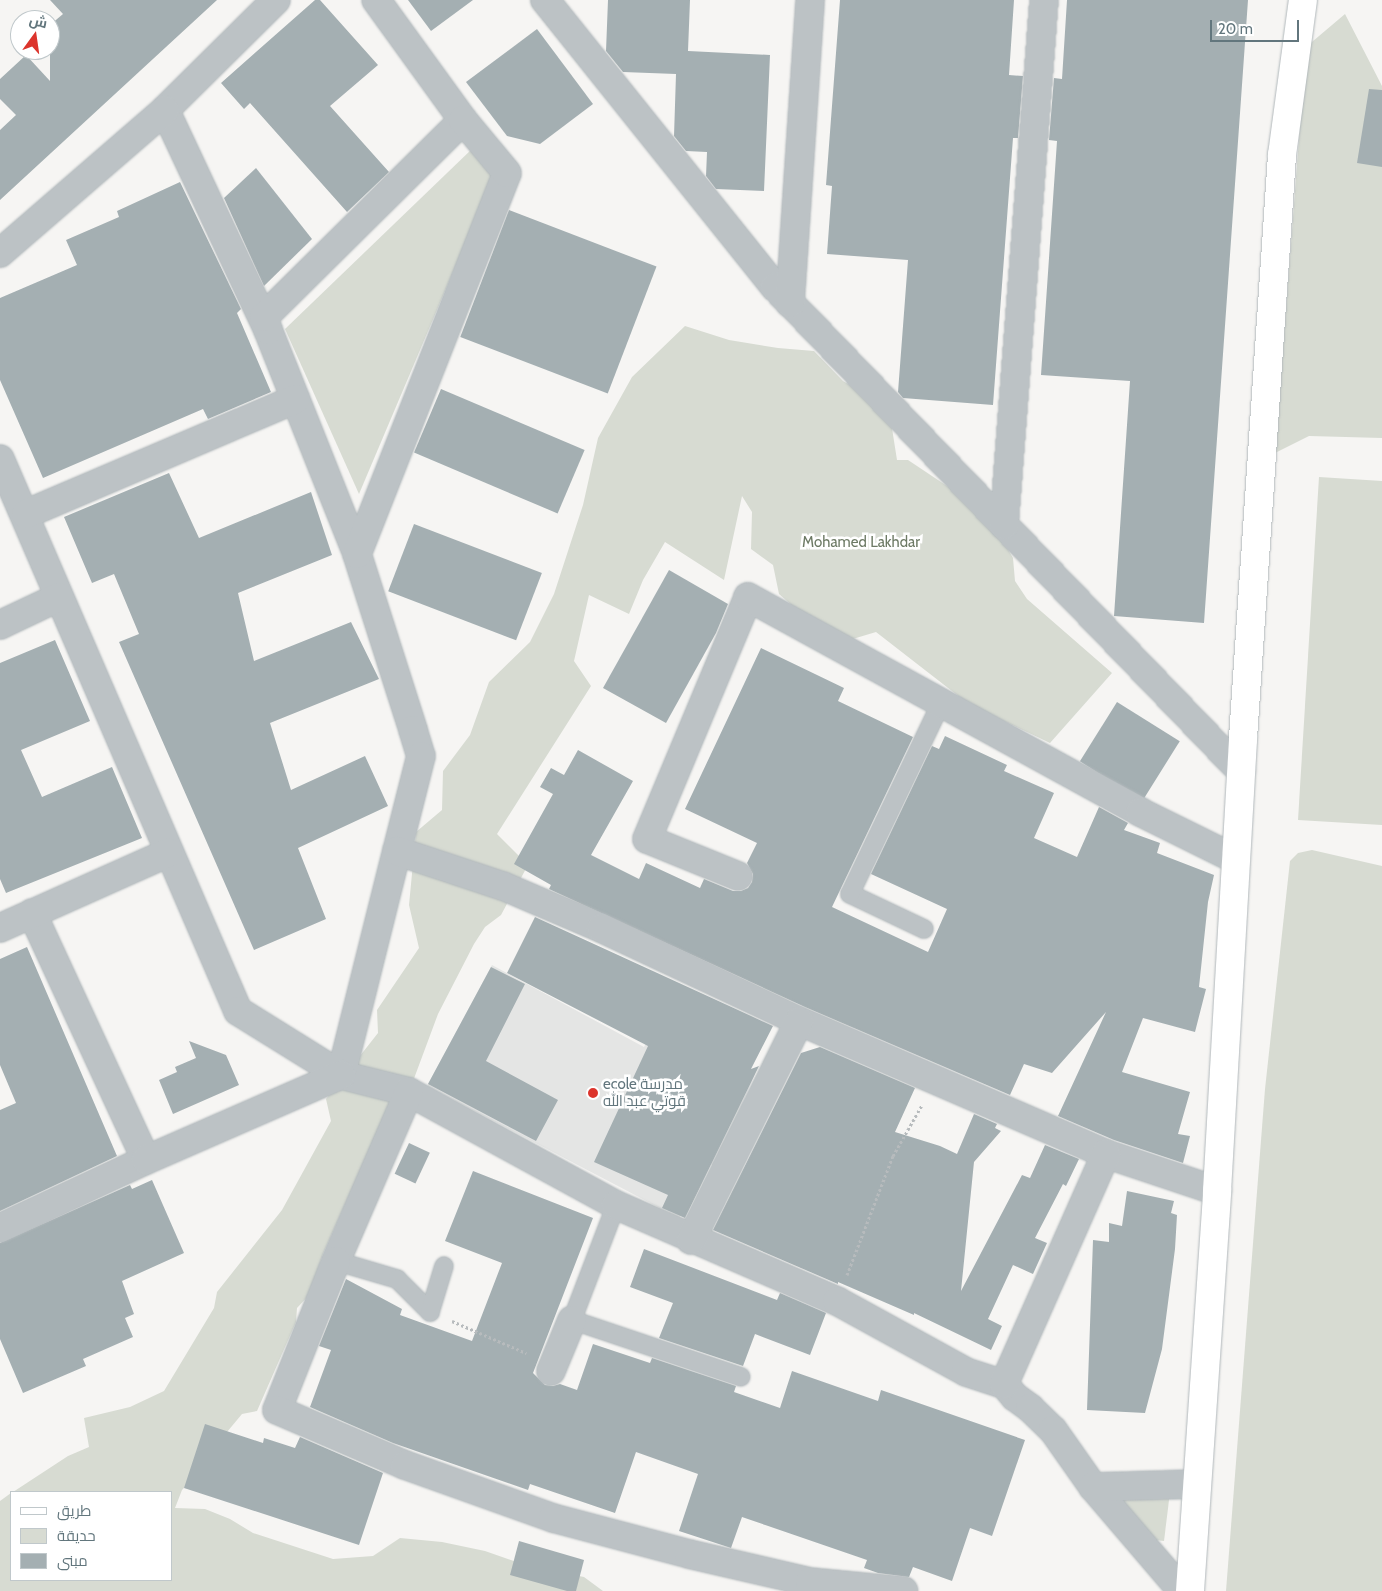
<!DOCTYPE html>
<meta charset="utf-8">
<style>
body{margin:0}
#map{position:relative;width:1382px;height:1591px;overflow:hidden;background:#f6f5f3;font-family:Cabin,Cairo,sans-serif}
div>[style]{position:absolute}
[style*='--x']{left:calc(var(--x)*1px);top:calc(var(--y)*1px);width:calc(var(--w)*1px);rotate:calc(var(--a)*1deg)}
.built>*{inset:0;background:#e4e5e4}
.green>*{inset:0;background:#d7dbd2}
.building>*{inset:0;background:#a4afb2;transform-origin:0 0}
.path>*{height:3px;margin-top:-1.5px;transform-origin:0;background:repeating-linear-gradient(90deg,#b7bbbd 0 2.5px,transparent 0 5px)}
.roads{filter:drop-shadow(0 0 1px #b1b8bb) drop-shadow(0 0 1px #b1b8bb)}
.service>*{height:18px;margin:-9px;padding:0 9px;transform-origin:9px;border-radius:9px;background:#bcc2c5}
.minor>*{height:28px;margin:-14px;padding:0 14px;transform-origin:14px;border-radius:14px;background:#bcc2c5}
.secondary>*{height:28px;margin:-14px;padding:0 14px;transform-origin:14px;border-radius:14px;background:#fff}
.dots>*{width:14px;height:14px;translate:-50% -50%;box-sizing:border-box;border:2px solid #fff;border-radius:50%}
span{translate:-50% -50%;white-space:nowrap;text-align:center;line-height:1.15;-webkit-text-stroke:5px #fff;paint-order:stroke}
.park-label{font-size:15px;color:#6d7a65}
.poi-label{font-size:15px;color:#62767d}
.left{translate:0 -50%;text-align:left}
.legend{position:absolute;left:10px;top:1491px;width:162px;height:90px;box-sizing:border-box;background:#fff;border:1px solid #c0c8cb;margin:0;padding:6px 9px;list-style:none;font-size:15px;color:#62767d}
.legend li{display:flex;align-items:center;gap:10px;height:25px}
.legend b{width:25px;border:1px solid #c0c8cb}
.north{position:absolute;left:10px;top:10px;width:50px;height:50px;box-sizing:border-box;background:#fff;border:1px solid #c0c8cb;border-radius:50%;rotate:14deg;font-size:14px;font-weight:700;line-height:20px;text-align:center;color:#62767d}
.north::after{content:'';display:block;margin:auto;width:18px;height:22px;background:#dc342c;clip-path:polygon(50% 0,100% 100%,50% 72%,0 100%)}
.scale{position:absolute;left:1210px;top:20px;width:89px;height:22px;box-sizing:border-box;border:2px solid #62767d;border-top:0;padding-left:6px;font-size:15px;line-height:18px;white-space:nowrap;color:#62767d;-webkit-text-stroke:4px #fff;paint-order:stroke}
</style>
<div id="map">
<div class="built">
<i style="clip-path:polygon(492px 965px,644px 1047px,657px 1023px,755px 1074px,716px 1166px,706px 1163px,679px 1218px,427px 1086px)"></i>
</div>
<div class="green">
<i style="clip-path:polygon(1345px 14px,1382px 86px,1382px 438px,1309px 436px,1275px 453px,1306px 47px)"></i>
<i style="clip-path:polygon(473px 148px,498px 166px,359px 494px,285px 329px)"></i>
<i style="clip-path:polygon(685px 326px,729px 340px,778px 348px,814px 351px,843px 381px,880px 403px,891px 422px,897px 460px,908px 460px,977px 506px,998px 533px,1013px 558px,1015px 581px,1027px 599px,1112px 673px,1050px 743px,970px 705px,876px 632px,836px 644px,779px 594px,773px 565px,751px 549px,752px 512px,742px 496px,724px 580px,665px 542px,643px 580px,629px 614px,589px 595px,574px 661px,591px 686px,497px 834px,528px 865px,501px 915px,485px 927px,474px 944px,438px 1014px,409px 1092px,352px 1189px,323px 1254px,310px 1294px,297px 1308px,296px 1322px,257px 1411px,242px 1414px,217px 1444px,198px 1473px,182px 1490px,175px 1508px,205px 1509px,230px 1519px,253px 1533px,333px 1559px,373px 1556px,400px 1538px,442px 1542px,485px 1551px,525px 1565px,584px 1577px,603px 1591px,0 1591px,0 1501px,11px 1493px,11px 1580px,171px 1580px,171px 1492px,13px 1492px,68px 1456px,89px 1447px,84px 1418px,130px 1407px,164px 1391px,214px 1308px,217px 1292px,282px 1210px,331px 1121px,326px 1099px,378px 1033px,377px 1010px,419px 948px,409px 905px,416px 832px,442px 810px,443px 771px,470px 735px,489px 682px,530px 642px,554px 594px,583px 505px,598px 438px,632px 377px)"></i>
<i style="clip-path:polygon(1319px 477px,1382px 481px,1382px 825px,1298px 820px)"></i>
<i style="clip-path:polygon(1312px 850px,1382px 866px,1382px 1591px,1226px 1591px,1265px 1089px,1290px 861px,1298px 853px)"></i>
<i style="clip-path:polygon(1170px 1492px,1164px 1541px,1146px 1539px,1116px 1496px)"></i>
</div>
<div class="building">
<i style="clip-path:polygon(50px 0,217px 0,0 200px,0 130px,16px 115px,0 99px,0 79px,26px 55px,50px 81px,50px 25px,63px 14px)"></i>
<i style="clip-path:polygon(315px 0,320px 0,378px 65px,330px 106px,389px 172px,347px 212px,250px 103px,244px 109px,221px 83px)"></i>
<i style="clip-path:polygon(408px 0,473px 0,431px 31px)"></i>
<i style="clip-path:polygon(608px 0,690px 0,688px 51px,770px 55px,764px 191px,716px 189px,706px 176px,707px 152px,686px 151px,674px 136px,676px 74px,623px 72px,606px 51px)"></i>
<i style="clip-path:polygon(840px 0,1014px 0,1009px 75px,1023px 76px,1018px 138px,1013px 138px,993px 405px,903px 398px,898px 392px,908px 260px,827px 254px,832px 186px,826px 185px)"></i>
<i style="clip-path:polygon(1067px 0,1248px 0,1204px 623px,1114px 616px,1130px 381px,1041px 375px,1057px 141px,1049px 140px,1054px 78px,1062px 79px)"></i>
<i style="clip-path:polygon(537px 29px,593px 104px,540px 144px,507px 136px,466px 82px)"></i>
<i style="clip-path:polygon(1369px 89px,1382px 90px,1382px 167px,1357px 163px)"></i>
<i style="clip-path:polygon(256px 168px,312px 239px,264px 286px,224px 198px)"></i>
<i style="clip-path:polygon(180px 182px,241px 309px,237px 313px,271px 392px,208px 419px,203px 409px,43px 478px,0 380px,0 298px,77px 265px,66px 240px,119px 217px,117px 211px)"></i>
<i style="left:509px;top:210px;width:158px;height:136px;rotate:21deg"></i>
<i style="left:441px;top:389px;width:156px;height:69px;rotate:23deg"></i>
<i style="clip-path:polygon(169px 473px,199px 538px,311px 492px,332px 555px,238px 593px,254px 661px,351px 622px,379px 679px,270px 723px,291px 790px,365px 756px,388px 806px,298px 848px,326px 919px,254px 950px,119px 642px,139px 634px,114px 574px,92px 583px,64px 517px)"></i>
<i style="left:414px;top:524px;width:137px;height:72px;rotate:21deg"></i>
<i style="clip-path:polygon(669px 570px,728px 604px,716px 633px,666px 723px,603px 688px)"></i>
<i style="clip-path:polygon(55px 640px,90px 721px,21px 750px,42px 797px,112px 767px,142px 838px,6px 893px,0 879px,0 663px)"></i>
<i style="clip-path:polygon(761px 648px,844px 688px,838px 701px,913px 737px,832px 907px,928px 952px,947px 909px,871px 874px,932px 746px,939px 749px,945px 736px,1007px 765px,1004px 771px,1054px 793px,1034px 838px,1077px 857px,1099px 807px,1128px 823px,1124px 830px,1160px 843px,1157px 853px,1214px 875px,1208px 902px,1199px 987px,1206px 989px,1195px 1032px,1143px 1018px,1122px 1072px,1190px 1092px,1178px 1134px,1190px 1136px,1183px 1163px,1114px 1140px,1058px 1116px,1106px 1012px,1052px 1073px,1024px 1064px,1010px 1095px,805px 1007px,549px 889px,551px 885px,514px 864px,553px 794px,540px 787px,551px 768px,564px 775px,578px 750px,633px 781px,591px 855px,639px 879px,646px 863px,700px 888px,704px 879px,733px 891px,741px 891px,748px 888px,752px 882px,753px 874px,747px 863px,757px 843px,685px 809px)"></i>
<i style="left:1117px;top:702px;width:74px;height:70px;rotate:32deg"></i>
<i style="clip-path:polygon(535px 917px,773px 1026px,751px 1069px,759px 1066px,685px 1218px,662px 1208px,668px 1195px,594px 1162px,648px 1046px,507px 973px)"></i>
<i style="clip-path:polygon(27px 947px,117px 1156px,0 1211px,0 1110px,16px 1103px,0 1065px,0 959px)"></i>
<i style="clip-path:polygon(491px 967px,525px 984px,486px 1061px,558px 1100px,536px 1141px,428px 1084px)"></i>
<i style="clip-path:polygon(189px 1041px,226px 1055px,239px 1085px,173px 1114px,159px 1080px,177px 1072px,175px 1067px,196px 1058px)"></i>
<i style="clip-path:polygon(820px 1047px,915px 1088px,895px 1132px,940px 1146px,957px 1154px,974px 1114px,997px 1124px,995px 1128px,1001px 1131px,974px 1162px,961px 1291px,1022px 1175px,1030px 1178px,1045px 1145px,1079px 1159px,1066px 1186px,1063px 1184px,1035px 1238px,1047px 1243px,1033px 1274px,1013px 1265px,988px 1319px,1002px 1326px,991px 1350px,914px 1313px,914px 1315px,838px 1282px,838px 1284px,713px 1230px,801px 1053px)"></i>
<i style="left:409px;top:1143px;width:23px;height:34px;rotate:25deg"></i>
<i style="clip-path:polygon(473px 1171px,593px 1218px,533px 1373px,545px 1385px,553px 1386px,560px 1384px,577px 1390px,593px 1344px,650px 1363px,652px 1358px,736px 1386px,734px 1392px,780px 1408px,792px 1371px,878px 1401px,881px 1390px,1025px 1440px,992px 1536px,970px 1528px,952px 1581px,913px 1567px,909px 1577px,878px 1573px,864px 1568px,867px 1560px,742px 1517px,731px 1548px,679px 1531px,698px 1474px,636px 1452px,615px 1513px,530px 1484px,528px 1490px,393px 1443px,310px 1407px,331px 1350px,319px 1346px,346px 1279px,402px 1309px,400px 1315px,472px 1341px,502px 1263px,445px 1241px)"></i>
<i style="clip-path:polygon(152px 1180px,184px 1253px,122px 1281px,134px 1314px,125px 1318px,133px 1337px,83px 1359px,86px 1366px,23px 1393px,0 1339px,0 1243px,130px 1185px,132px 1189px)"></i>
<i style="clip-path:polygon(1127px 1191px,1174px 1201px,1171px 1213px,1177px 1215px,1175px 1249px,1162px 1349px,1145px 1413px,1087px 1410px,1093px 1240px,1109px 1242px,1109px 1223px,1122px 1226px)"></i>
<i style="clip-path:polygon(644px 1249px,777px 1300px,780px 1293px,826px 1313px,810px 1355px,755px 1334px,743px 1366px,659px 1338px,673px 1303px,630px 1287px)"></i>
<i style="clip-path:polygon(205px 1424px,263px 1443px,264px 1438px,295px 1448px,300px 1437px,383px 1473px,359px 1545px,184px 1488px)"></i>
<i style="clip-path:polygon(519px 1541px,584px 1560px,576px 1591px,567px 1591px,510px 1575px)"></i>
</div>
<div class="path">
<i style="--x:847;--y:1275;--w:128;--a:-68.9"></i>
<i style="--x:893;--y:1156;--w:59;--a:-60.4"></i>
<i style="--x:452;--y:1321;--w:81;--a:23.4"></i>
</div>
<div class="roads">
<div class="service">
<i style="--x:924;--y:929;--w:82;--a:-154.7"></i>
<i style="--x:850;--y:894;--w:212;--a:-64.5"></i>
<i style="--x:616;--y:1205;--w:123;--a:110.9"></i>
<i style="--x:572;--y:1320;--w:178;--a:18.6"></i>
<i style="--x:336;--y:1261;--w:64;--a:16.4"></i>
<i style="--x:397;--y:1279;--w:47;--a:45"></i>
<i style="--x:430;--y:1312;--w:48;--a:-73.1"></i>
</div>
<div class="minor">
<i style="--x:276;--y:0;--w:156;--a:135.3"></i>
<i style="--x:165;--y:110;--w:243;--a:64.9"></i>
<i style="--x:268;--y:330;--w:241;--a:68.3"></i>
<i style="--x:357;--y:554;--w:185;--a:72.3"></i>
<i style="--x:413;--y:730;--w:27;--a:73"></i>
<i style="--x:421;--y:756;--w:98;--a:104.2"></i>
<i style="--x:545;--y:0;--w:368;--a:51.3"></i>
<i style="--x:775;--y:287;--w:672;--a:46.09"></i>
<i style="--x:0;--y:253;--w:218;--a:-40.9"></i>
<i style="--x:790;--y:303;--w:304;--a:-86.2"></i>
<i style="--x:268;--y:330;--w:14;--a:-107"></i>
<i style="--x:264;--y:317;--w:280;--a:-44.7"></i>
<i style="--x:463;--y:120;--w:148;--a:-125.9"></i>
<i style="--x:0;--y:459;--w:601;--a:66.68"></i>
<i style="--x:238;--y:1011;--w:121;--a:31.9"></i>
<i style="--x:341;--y:1075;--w:70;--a:14"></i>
<i style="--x:409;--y:1092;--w:236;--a:28.6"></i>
<i style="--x:616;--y:1205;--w:241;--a:23.5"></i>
<i style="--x:837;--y:1301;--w:147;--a:28.8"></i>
<i style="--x:966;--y:1372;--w:40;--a:18"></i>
<i style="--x:1004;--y:1384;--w:17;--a:50"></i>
<i style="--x:1015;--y:1397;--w:19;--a:36"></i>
<i style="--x:1030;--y:1408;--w:32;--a:44"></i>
<i style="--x:1053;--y:1430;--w:70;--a:54.9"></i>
<i style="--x:1093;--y:1487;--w:137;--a:49.4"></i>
<i style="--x:26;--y:514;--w:293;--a:-23.1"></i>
<i style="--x:1004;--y:525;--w:527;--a:-85.64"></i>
<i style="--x:357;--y:554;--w:409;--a:-68.5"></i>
<i style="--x:507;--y:173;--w:69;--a:-129.7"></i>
<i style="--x:0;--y:625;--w:65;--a:-25.4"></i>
<i style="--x:738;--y:876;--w:98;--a:-157.9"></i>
<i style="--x:647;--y:839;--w:262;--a:-67.3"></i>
<i style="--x:748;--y:597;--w:447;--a:28.7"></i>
<i style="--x:1140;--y:812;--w:106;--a:26.3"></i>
<i style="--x:32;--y:913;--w:272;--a:65.2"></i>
<i style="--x:0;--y:928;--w:184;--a:-24.1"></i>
<i style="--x:341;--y:1075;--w:231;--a:-76"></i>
<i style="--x:397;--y:851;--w:112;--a:18.3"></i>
<i style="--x:503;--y:886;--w:107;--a:23.2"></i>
<i style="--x:601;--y:928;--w:219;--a:25.2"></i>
<i style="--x:799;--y:1021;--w:335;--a:23.4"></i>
<i style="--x:1106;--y:1154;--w:117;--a:18.4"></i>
<i style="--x:409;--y:1092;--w:184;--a:113.4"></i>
<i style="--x:336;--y:1261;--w:160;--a:111.6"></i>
<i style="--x:277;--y:1410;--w:139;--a:23.3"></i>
<i style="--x:405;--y:1465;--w:157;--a:19.7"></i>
<i style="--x:553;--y:1518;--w:141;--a:14.8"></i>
<i style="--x:689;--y:1554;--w:124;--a:13"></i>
<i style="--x:810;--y:1582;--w:94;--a:5.5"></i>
<i style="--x:0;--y:1228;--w:161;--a:-25"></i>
<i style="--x:146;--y:1160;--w:213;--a:-23.6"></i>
<i style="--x:691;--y:1240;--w:244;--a:-63.7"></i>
<i style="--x:551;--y:1371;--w:55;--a:-67.6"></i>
<i style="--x:1004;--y:1384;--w:252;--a:-66.1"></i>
<i style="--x:1093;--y:1487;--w:104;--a:-1.7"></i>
</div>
<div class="secondary">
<i style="--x:1190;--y:1591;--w:401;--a:-86.1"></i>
<i style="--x:1217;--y:1191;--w:454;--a:-86.7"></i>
<i style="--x:1243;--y:738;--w:584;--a:-86.17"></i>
<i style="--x:1282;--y:155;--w:156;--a:-82.3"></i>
</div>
</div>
<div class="dots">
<i style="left:593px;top:1093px;background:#dc342c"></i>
</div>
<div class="park-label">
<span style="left:861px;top:543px">Mohamed Lakhdar</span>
</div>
<div class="poi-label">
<span class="left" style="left:603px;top:1093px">ecole مدرسة<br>قوتي عبد الله</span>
</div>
<ul class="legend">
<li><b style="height:6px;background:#fff"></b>طريق</li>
<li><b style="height:14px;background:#d7dbd2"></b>حديقة</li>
<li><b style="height:14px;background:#a4afb2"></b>مبنى</li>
</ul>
<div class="north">ش</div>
<div class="scale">20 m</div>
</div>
